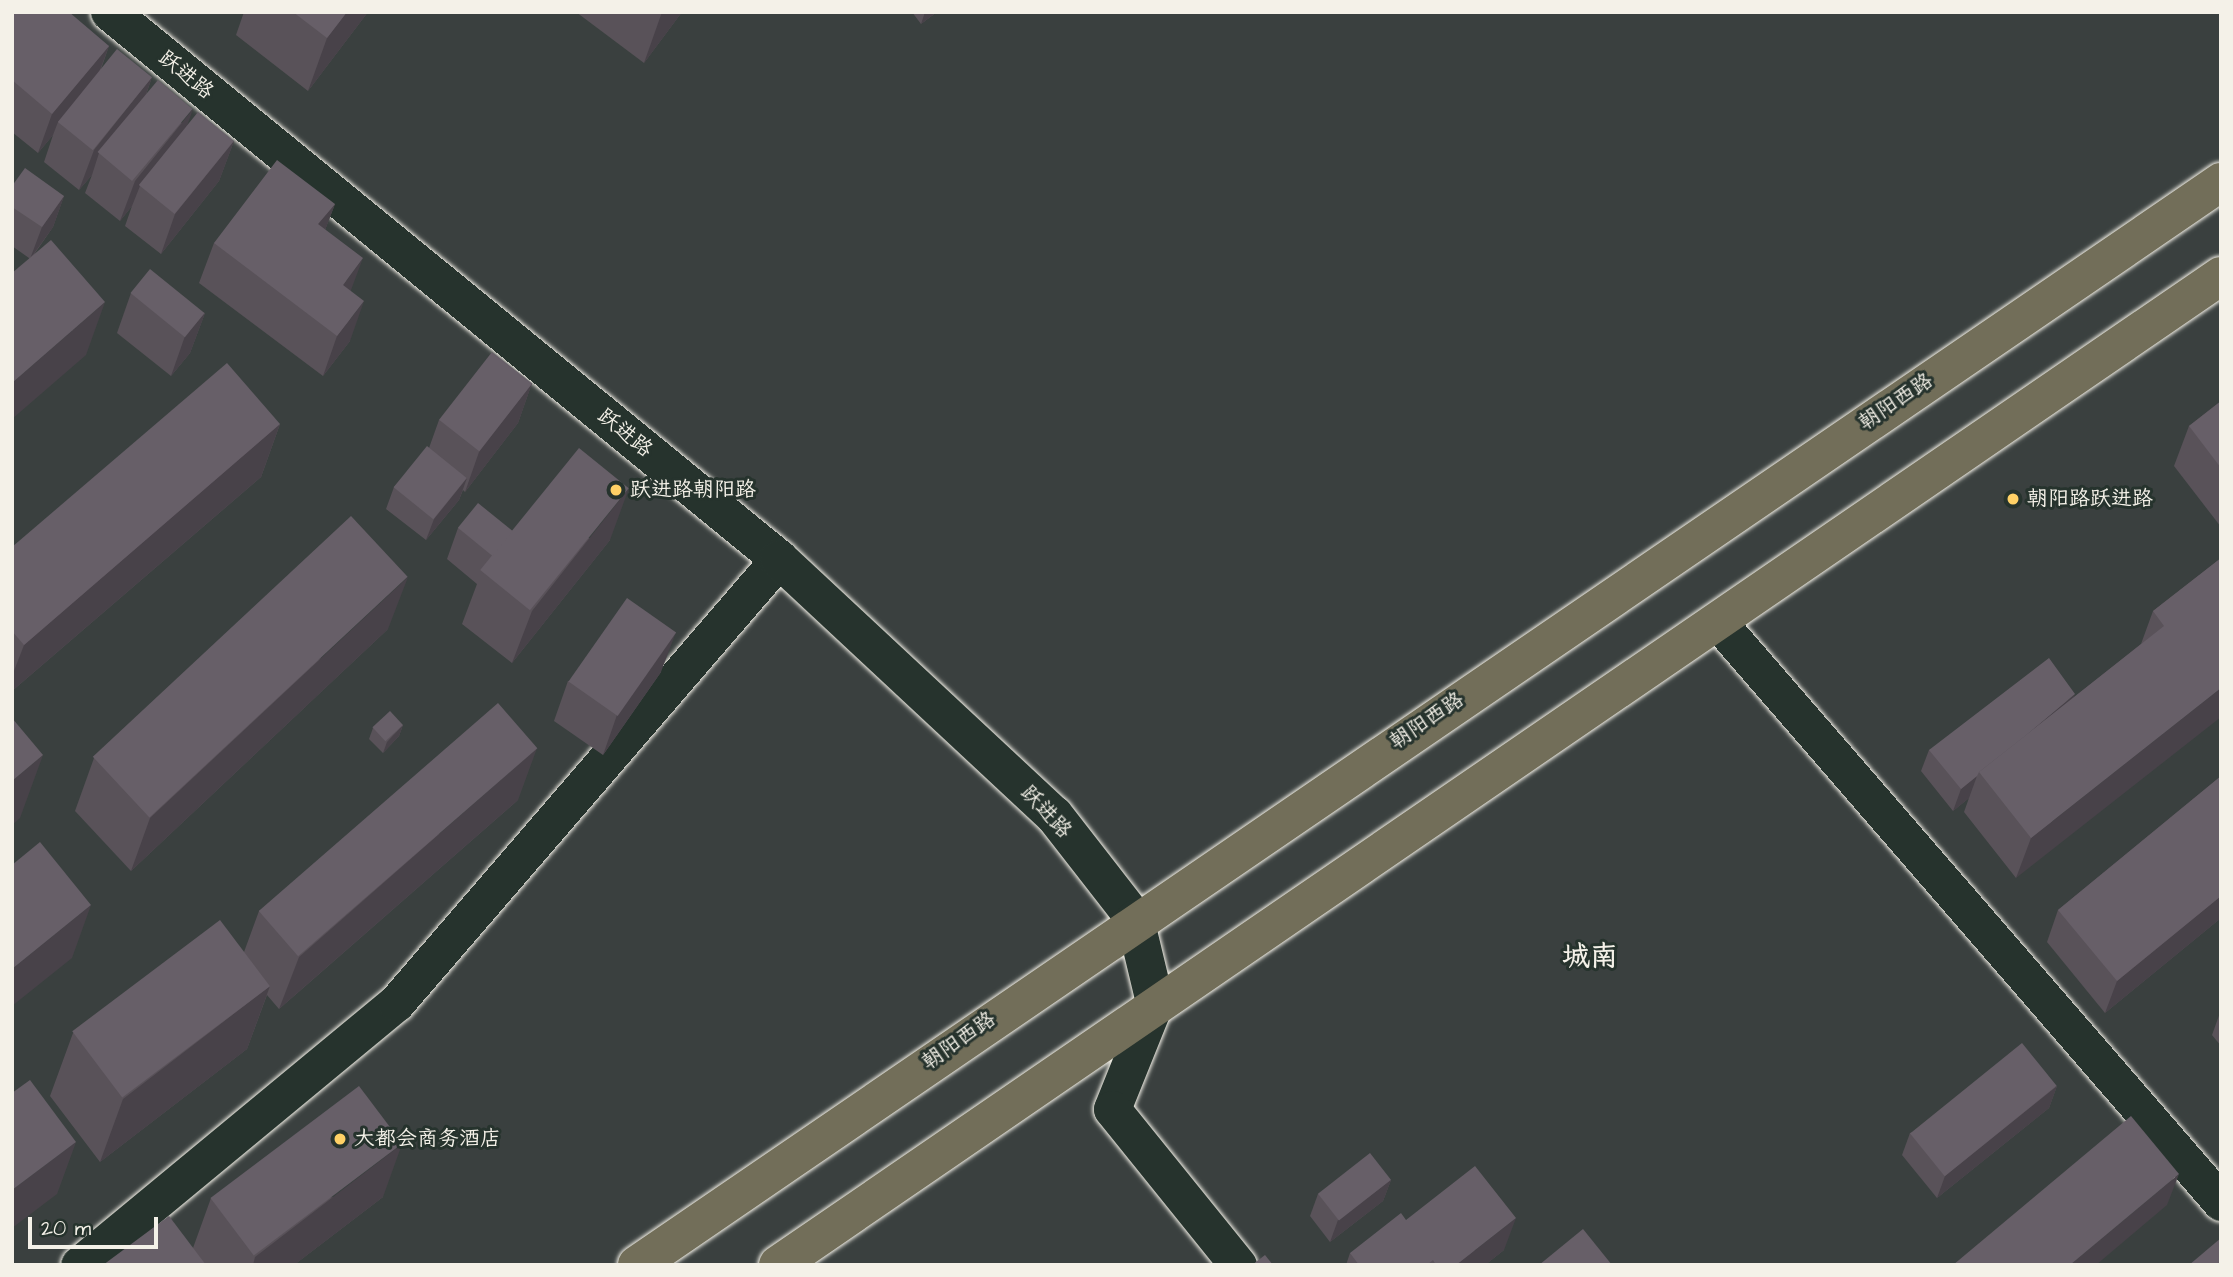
<!DOCTYPE html>
<meta charset="utf-8">
<style>
body{margin:0}
#map{position:relative;width:2233px;height:1277px;overflow:hidden;background:#3a403f;font-family:"Architects Daughter","LXGW WenKai TC",sans-serif}
div>[style]{position:absolute}
[style*='--x']{left:calc(var(--x)*1px);top:calc(var(--y)*1px);width:calc(var(--w)*1px);rotate:calc(var(--a)*1deg)}
.roads{filter:drop-shadow(0 0 2px #f4f1e8) drop-shadow(0 0 2px #f4f1e8)}
.minor>*{height:37px;margin:-18.5px;padding:0 18.5px;transform-origin:18.5px;border-radius:18.5px;background:#26332d}
.tertiary>*{height:38px;margin:-19px;padding:0 19px;transform-origin:19px;border-radius:19px;background:#26332d}
.primary>*{height:38px;margin:-19px;padding:0 19px;transform-origin:19px;border-radius:19px;background:#726e59}
.wall>*{inset:0;background:#595259}
.shaded-wall>*{inset:0;background:#484249}
.building>*{inset:0;background:#675f68;transform-origin:0 0}
.dots>*{width:19px;height:19px;translate:-50% -50%;box-sizing:border-box;border:4px solid #26332d;border-radius:50%}
span{translate:-50% -50%;white-space:nowrap;text-align:center;line-height:1.15;-webkit-text-stroke:6px #26332d;paint-order:stroke}
.street-label{font-size:21px;color:#f4f1e8}
.poi-label{font-size:21px;color:#f4f1e8}
.left{translate:0 -50%;text-align:left}
.district-label{font-size:28px;color:#f4f1e8;font-weight:700}
.frame{position:absolute;inset:0;border:14px solid #f4f1e8;pointer-events:none}
.scale{position:absolute;left:28px;top:1217px;width:130px;height:32px;box-sizing:border-box;border:4px solid #f4f1e8;border-top:0;padding-left:9px;font-size:21px;line-height:24px;white-space:nowrap;color:#f4f1e8;-webkit-text-stroke:5px #26332d;paint-order:stroke}
</style>
<div id="map">
<div class="roads">
<div class="minor">
<i style="--x:1718;--y:622;--w:768;--a:49.07"></i>
<i style="--x:1155;--y:1002;--w:115;--a:111.9"></i>
<i style="--x:1112;--y:1109;--w:201;--a:51.1"></i>
<i style="--x:79;--y:1265;--w:411;--a:-39.6"></i>
<i style="--x:396;--y:1003;--w:586;--a:-49.22"></i>
</div>
<div class="tertiary">
<i style="--x:110;--y:12;--w:864;--a:39.27"></i>
<i style="--x:779;--y:559;--w:376;--a:43"></i>
<i style="--x:1054;--y:815;--w:132;--a:52.1"></i>
<i style="--x:1135;--y:919;--w:85;--a:76.5"></i>
</div>
<div class="primary">
<i style="--x:637;--y:1265;--w:1919;--a:-34.36"></i>
<i style="--x:778;--y:1265;--w:1749;--a:-34.43"></i>
</div>
</div>
<div class="wall">
<i style="clip-path:polygon(12px 12px,109px 46px,101px 69px,152px 77px,146px 95px,187px 127px,234px 141px,219px 181px,161px 254px,125px 226px,132px 206px,120px 221px,85px 193px,92px 175px,79px 190px,44px 162px,53px 135px,38px 153px,12px 132px)"></i>
<i style="clip-path:polygon(244px 12px,368px 12px,308px 91px,236px 35px)"></i>
<i style="clip-path:polygon(576px 12px,682px 12px,644px 63px)"></i>
<i style="clip-path:polygon(912px 12px,937px 12px,921px 24px)"></i>
<i style="clip-path:polygon(12px 186px,64px 196px,53px 227px,33px 256px,86px 355px,29px 258px,12px 246px)"></i>
<i style="clip-path:polygon(335px 204px,325px 230px,351px 291px,350px 341px,323px 376px,199px 283px,214px 243px)"></i>
<i style="clip-path:polygon(131px 293px,205px 313px,190px 353px,171px 376px,117px 333px)"></i>
<i style="clip-path:polygon(532px 383px,518px 423px,465px 492px,463px 490px,459px 500px,426px 540px,386px 509px,394px 487px,429px 448px,439px 420px)"></i>
<i style="clip-path:polygon(2221px 401px,2221px 527px,2174px 466px,2189px 426px)"></i>
<i style="clip-path:polygon(280px 424px,261px 477px,12px 691px,12px 547px)"></i>
<i style="clip-path:polygon(458px 528px,513px 531px,610px 540px,512px 663px,462px 624px,477px 584px,447px 559px)"></i>
<i style="clip-path:polygon(2221px 558px,2016px 878px,1964px 812px,1969px 798px,1953px 811px,1921px 771px,1929px 750px,2073px 698px,2141px 644px,2153px 611px)"></i>
<i style="clip-path:polygon(388px 629px,131px 871px,75px 811px,94px 758px)"></i>
<i style="clip-path:polygon(661px 672px,603px 755px,554px 721px,568px 681px)"></i>
<i style="clip-path:polygon(403px 725px,399px 736px,383px 753px,369px 739px,373px 728px)"></i>
<i style="clip-path:polygon(2221px 776px,2221px 918px,2105px 1013px,2047px 942px,2058px 910px)"></i>
<i style="clip-path:polygon(518px 800px,279px 1009px,267px 995px,247px 1049px,100px 1162px,50px 1096px,73px 1033px,244px 952px,259px 911px)"></i>
<i style="clip-path:polygon(2221px 1010px,2221px 1046px,2212px 1035px)"></i>
<i style="clip-path:polygon(2057px 1086px,2049px 1108px,1937px 1198px,1902px 1155px,1910px 1133px)"></i>
<i style="clip-path:polygon(1391px 1180px,1383px 1201px,1330px 1242px,1310px 1216px,1318px 1194px)"></i>
<i style="clip-path:polygon(383px 1197px,294px 1265px,103px 1265px,193px 1248px,211px 1198px)"></i>
<i style="clip-path:polygon(1504px 1250px,1485px 1265px,1346px 1265px,1350px 1253px)"></i>
</div>
<div class="shaded-wall">
<i style="clip-path:polygon(347px 12px,368px 12px,308px 91px,327px 38px)"></i>
<i style="clip-path:polygon(662px 12px,682px 12px,644px 63px)"></i>
<i style="clip-path:polygon(925px 12px,937px 12px,921px 24px)"></i>
<i style="clip-path:polygon(109px 46px,94px 86px,58px 122px,53px 135px,38px 153px,52px 114px)"></i>
<i style="clip-path:polygon(152px 77px,138px 117px,99px 153px,92px 175px,79px 190px,94px 150px)"></i>
<i style="clip-path:polygon(193px 109px,179px 149px,140px 186px,132px 206px,120px 221px,135px 181px)"></i>
<i style="clip-path:polygon(234px 141px,219px 181px,161px 254px,175px 214px)"></i>
<i style="clip-path:polygon(64px 196px,53px 227px,30px 259px,42px 227px)"></i>
<i style="clip-path:polygon(335px 204px,320px 243px,318px 224px)"></i>
<i style="clip-path:polygon(363px 258px,348px 298px,343px 285px)"></i>
<i style="clip-path:polygon(364px 301px,350px 341px,323px 376px,337px 336px)"></i>
<i style="clip-path:polygon(105px 302px,86px 355px,12px 419px,12px 383px)"></i>
<i style="clip-path:polygon(205px 313px,190px 353px,171px 376px,185px 336px)"></i>
<i style="clip-path:polygon(532px 383px,518px 423px,465px 492px,479px 452px)"></i>
<i style="clip-path:polygon(280px 424px,261px 477px,12px 691px,12px 676px,24px 645px)"></i>
<i style="clip-path:polygon(467px 478px,459px 500px,426px 540px,434px 519px)"></i>
<i style="clip-path:polygon(629px 488px,610px 540px,512px 663px,532px 611px)"></i>
<i style="clip-path:polygon(408px 577px,388px 629px,131px 871px,150px 818px)"></i>
<i style="clip-path:polygon(676px 632px,661px 672px,603px 755px,617px 715px)"></i>
<i style="clip-path:polygon(2221px 688px,2221px 717px,2016px 878px,2031px 838px)"></i>
<i style="clip-path:polygon(2075px 694px,2067px 715px,1980px 774px)"></i>
<i style="clip-path:polygon(403px 725px,399px 736px,383px 753px,387px 742px)"></i>
<i style="clip-path:polygon(537px 748px,518px 800px,279px 1009px,299px 957px)"></i>
<i style="clip-path:polygon(43px 755px,20px 818px,12px 825px,12px 781px)"></i>
<i style="clip-path:polygon(1977px 776px,1969px 798px,1953px 811px,1961px 789px)"></i>
<i style="clip-path:polygon(2221px 896px,2221px 918px,2105px 1013px,2117px 981px)"></i>
<i style="clip-path:polygon(91px 905px,72px 958px,12px 1006px,12px 969px)"></i>
<i style="clip-path:polygon(270px 986px,247px 1049px,100px 1162px,123px 1099px)"></i>
<i style="clip-path:polygon(2057px 1086px,2049px 1108px,1937px 1198px,1945px 1176px)"></i>
<i style="clip-path:polygon(76px 1142px,57px 1194px,12px 1228px,12px 1190px)"></i>
<i style="clip-path:polygon(402px 1144px,383px 1197px,294px 1265px,253px 1265px,255px 1257px)"></i>
<i style="clip-path:polygon(2179px 1174px,2167px 1205px,2096px 1265px,2070px 1265px)"></i>
<i style="clip-path:polygon(1391px 1180px,1383px 1201px,1330px 1242px,1338px 1220px)"></i>
<i style="clip-path:polygon(1516px 1218px,1504px 1250px,1485px 1265px,1456px 1265px)"></i>
</div>
<div class="building">
<i style="clip-path:polygon(12px 12px,69px 12px,109px 46px,52px 114px,12px 80px)"></i>
<i style="clip-path:polygon(293px 12px,347px 12px,327px 38px)"></i>
<i style="left:117px;top:49px;width:45px;height:94px;rotate:39deg"></i>
<i style="left:158px;top:80px;width:45px;height:94px;rotate:40deg"></i>
<i style="left:198px;top:112px;width:46px;height:94px;rotate:39deg"></i>
<i style="clip-path:polygon(277px 160px,335px 204px,318px 224px,363px 258px,343px 285px,364px 301px,337px 336px,214px 243px)"></i>
<i style="clip-path:polygon(25px 168px,64px 196px,42px 227px,12px 207px,12px 186px)"></i>
<i style="clip-path:polygon(51px 240px,105px 302px,12px 383px,12px 273px)"></i>
<i style="left:150px;top:269px;width:70px;height:31px;rotate:39deg"></i>
<i style="left:492px;top:352px;width:51px;height:86px;rotate:38deg"></i>
<i style="clip-path:polygon(227px 363px,280px 424px,24px 645px,12px 631px,12px 547px)"></i>
<i style="clip-path:polygon(2221px 401px,2221px 468px,2189px 426px)"></i>
<i style="left:427px;top:446px;width:51px;height:53px;rotate:39deg"></i>
<i style="left:579px;top:448px;width:64px;height:157px;rotate:39deg"></i>
<i style="left:478px;top:503px;width:45px;height:32px;rotate:39deg"></i>
<i style="left:351px;top:516px;width:83px;height:353px;rotate:47deg"></i>
<i style="clip-path:polygon(2221px 558px,2221px 688px,2031px 838px,1979px 772px,2164px 626px,2153px 611px)"></i>
<i style="left:627px;top:598px;width:60px;height:102px;rotate:35deg"></i>
<i style="clip-path:polygon(2049px 658px,2075px 694px,2025px 736px,1979px 772px,1977px 776px,1961px 789px,1929px 750px)"></i>
<i style="left:498px;top:703px;width:60px;height:317px;rotate:49deg"></i>
<i style="left:390px;top:711px;width:19px;height:24px;rotate:47deg"></i>
<i style="clip-path:polygon(12px 718px,43px 755px,12px 781px)"></i>
<i style="clip-path:polygon(2221px 776px,2221px 896px,2117px 981px,2058px 910px)"></i>
<i style="clip-path:polygon(40px 842px,91px 905px,12px 969px,12px 865px)"></i>
<i style="left:220px;top:920px;width:83px;height:185px;rotate:53deg"></i>
<i style="left:2022px;top:1043px;width:55px;height:144px;rotate:51deg"></i>
<i style="clip-path:polygon(30px 1080px,76px 1142px,12px 1190px,12px 1093px)"></i>
<i style="left:359px;top:1086px;width:72px;height:186px;rotate:53deg"></i>
<i style="clip-path:polygon(2131px 1116px,2179px 1174px,2070px 1265px,1953px 1265px)"></i>
<i style="left:1370px;top:1153px;width:34px;height:66px;rotate:52deg"></i>
<i style="clip-path:polygon(1475px 1166px,1516px 1218px,1456px 1265px,1436px 1265px,1433px 1260px,1427px 1265px,1359px 1265px,1350px 1253px,1401px 1213px,1406px 1220px)"></i>
<i style="clip-path:polygon(169px 1216px,206px 1265px,103px 1265px)"></i>
<i style="clip-path:polygon(1583px 1229px,1612px 1265px,1539px 1265px)"></i>
<i style="clip-path:polygon(2221px 1238px,2221px 1265px,2189px 1265px)"></i>
<i style="clip-path:polygon(1265px 1255px,1273px 1265px,1252px 1265px)"></i>
</div>
<div class="dots">
<i style="left:616px;top:490px;background:#ffd166"></i>
<i style="left:2013px;top:499px;background:#ffd166"></i>
<i style="left:340px;top:1139px;background:#ffd166"></i>
</div>
<div class="street-label">
<span style="left:186px;top:75px;rotate:39deg">跃进路</span>
<span style="left:1896px;top:402px;rotate:-34deg">朝阳西路</span>
<span style="left:625px;top:433px;rotate:39deg">跃进路</span>
<span style="left:1427px;top:721px;rotate:-34deg">朝阳西路</span>
<span style="left:1046px;top:812px;rotate:47deg">跃进路</span>
<span style="left:959px;top:1041px;rotate:-35deg">朝阳西路</span>
</div>
<div class="poi-label">
<span class="left" style="left:630px;top:490px">跃进路朝阳路</span>
<span class="left" style="left:2027px;top:499px">朝阳路跃进路</span>
<span class="left" style="left:354px;top:1139px">大都会商务酒店</span>
</div>
<div class="district-label">
<span style="left:1590px;top:957px">城南</span>
</div>
<div class="frame"></div>
<div class="scale">20 m</div>
</div>
